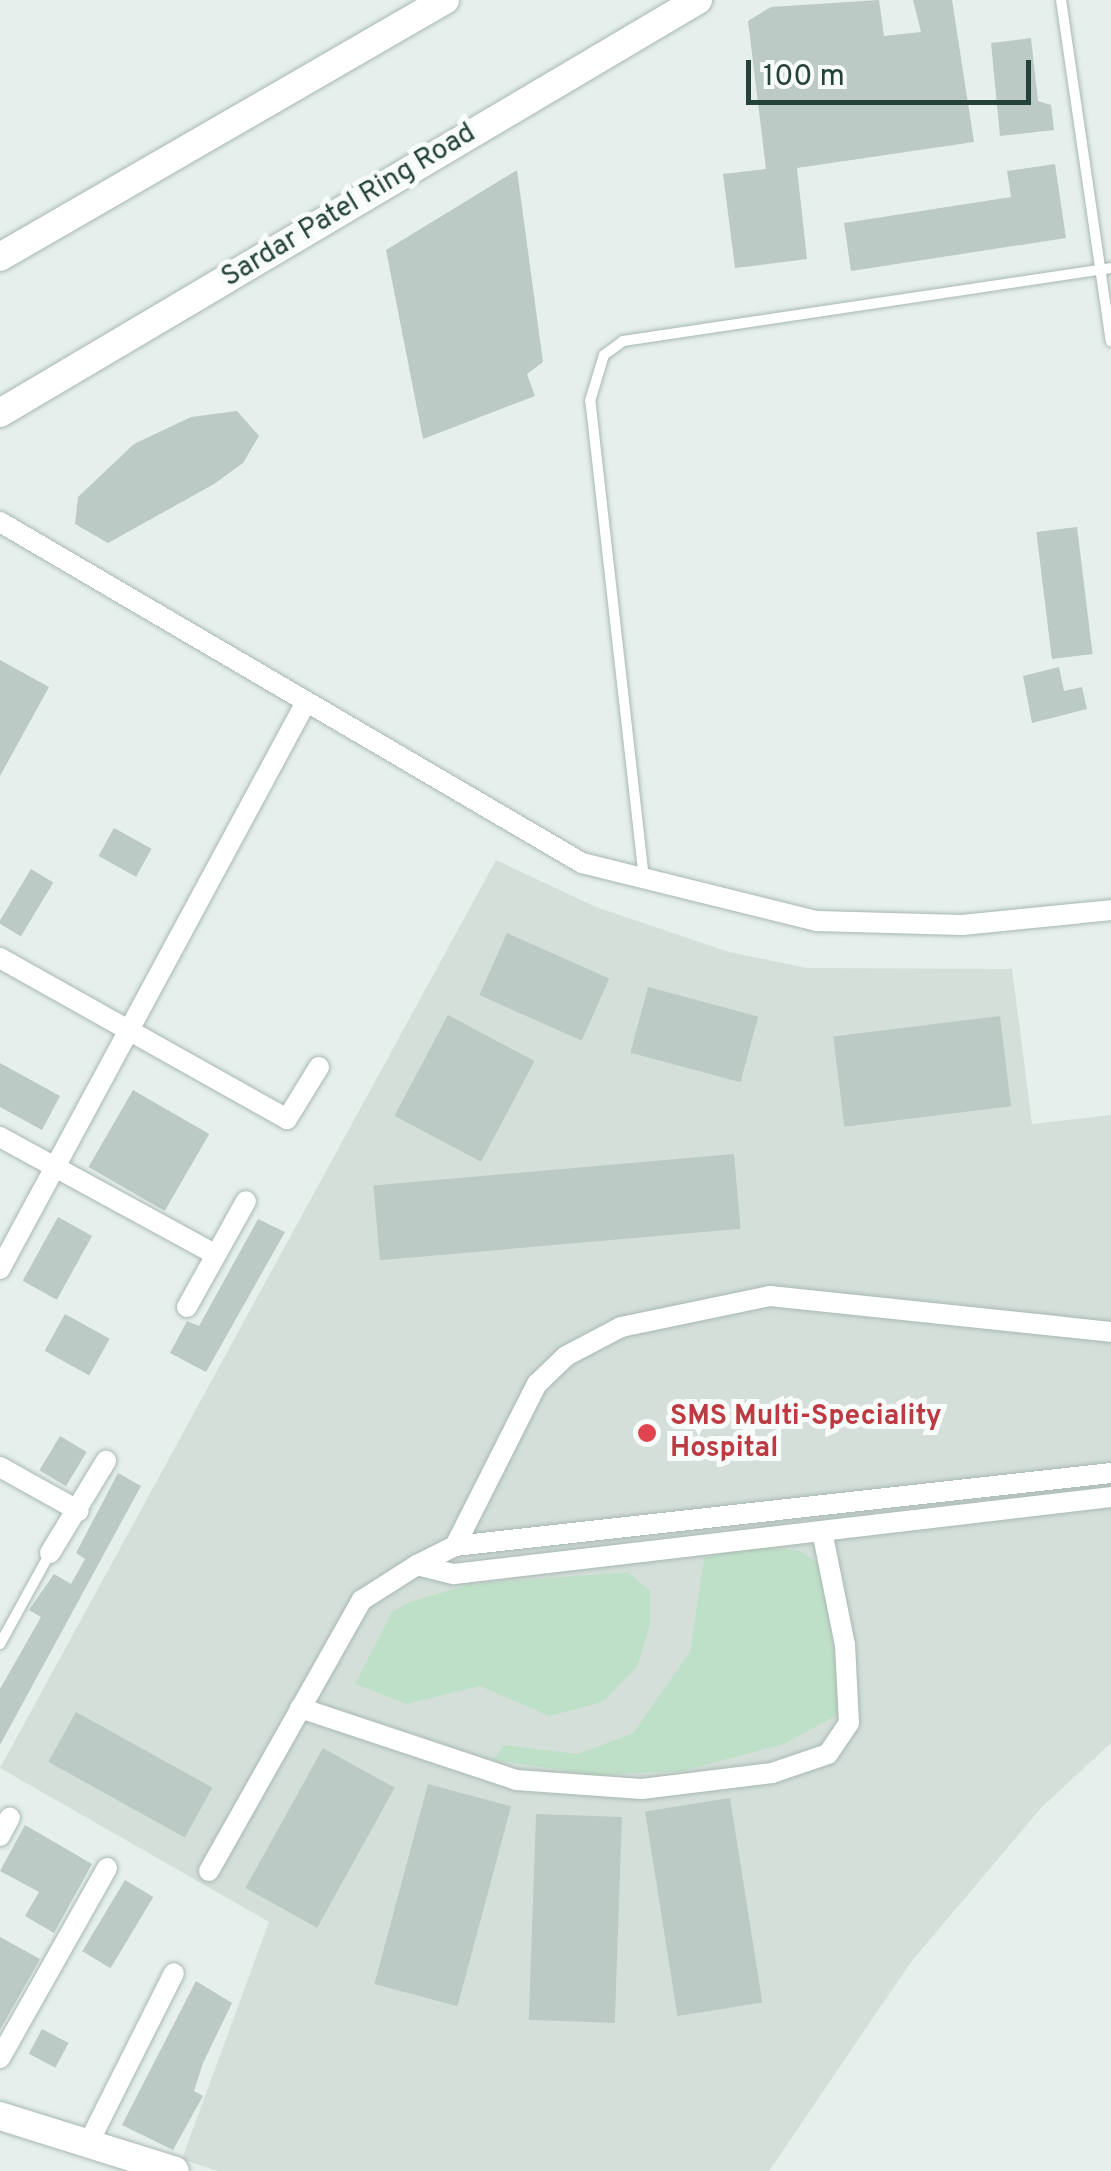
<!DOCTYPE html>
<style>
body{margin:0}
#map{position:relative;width:1111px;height:2171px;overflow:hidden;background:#e6efeb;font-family:Overpass,sans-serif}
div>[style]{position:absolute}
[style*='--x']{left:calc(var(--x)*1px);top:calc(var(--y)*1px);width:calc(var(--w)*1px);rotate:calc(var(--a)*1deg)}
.built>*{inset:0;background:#d4dfda}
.green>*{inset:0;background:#bfe0c8}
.building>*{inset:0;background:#bbcac4;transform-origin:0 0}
.roads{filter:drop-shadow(0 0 2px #a8b8b2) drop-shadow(0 0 2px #a8b8b2)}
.lane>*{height:10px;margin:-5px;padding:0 5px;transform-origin:5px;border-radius:5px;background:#fff}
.street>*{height:20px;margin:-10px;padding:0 10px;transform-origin:10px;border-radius:10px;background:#fff}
.secondary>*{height:28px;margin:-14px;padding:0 14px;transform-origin:14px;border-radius:14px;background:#fff}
.dots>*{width:28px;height:28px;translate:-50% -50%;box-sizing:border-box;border:5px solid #f7fbf9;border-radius:50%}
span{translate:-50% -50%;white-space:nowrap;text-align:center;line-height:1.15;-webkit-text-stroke:10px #f7fbf9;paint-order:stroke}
.street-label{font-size:28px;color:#24423a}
.health-label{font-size:28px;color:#be3a42;font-weight:700}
.left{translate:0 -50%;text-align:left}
.scale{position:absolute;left:746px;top:60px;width:285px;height:45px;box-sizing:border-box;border:5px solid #24423a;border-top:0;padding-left:12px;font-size:30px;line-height:35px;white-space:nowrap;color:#24423a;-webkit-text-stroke:8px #f7fbf9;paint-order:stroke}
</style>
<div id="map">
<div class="built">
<i style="clip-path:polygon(496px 860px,596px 907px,729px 952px,807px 968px,1012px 969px,1032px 1124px,1111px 1115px,1111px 1743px,1041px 1808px,911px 1962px,769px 2171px,217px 2171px,182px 2159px,269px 1922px,0 1768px)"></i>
</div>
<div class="green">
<i style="clip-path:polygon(755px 1546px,800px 1551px,821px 1565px,843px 1712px,784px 1744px,682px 1771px,596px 1775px,494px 1760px,504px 1745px,578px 1754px,633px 1733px,690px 1652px,704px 1558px)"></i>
<i style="clip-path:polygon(628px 1572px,650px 1591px,650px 1625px,637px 1667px,603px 1702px,549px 1716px,480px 1686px,407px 1704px,355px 1684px,392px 1612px,409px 1602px,472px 1584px)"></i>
</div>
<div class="building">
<i style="clip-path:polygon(879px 0,884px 36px,921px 32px,913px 0,952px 0,974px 142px,797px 168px,807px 259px,735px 268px,723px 174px,766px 169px,748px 21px,771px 7px)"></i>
<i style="clip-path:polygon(1031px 38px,1038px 101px,1051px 105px,1054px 130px,1000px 136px,991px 43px)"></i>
<i style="clip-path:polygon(1055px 164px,1066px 238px,851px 271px,844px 223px,1011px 197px,1007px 171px)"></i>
<i style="clip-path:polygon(517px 170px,543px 362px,527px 374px,535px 396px,423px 439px,386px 250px)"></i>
<i style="clip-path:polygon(237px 411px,259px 436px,243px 463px,214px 484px,108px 543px,75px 524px,78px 497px,134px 444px,191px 417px)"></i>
<i style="left:1077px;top:527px;width:128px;height:41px;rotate:83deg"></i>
<i style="clip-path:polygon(0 660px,49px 687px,0 776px)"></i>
<i style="clip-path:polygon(1059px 667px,1064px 691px,1082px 687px,1087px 709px,1032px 723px,1023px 676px)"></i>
<i style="left:114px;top:828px;width:43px;height:32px;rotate:29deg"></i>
<i style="left:31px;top:869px;width:26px;height:63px;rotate:31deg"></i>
<i style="left:507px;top:933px;width:112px;height:68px;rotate:24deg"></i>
<i style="left:648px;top:987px;width:114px;height:68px;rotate:15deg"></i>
<i style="left:448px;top:1015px;width:98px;height:114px;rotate:28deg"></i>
<i style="left:1000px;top:1016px;width:91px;height:168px;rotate:83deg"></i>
<i style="clip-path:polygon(0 1063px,60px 1096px,42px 1130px,0 1107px)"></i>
<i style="left:133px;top:1090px;width:88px;height:89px;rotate:30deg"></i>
<i style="left:734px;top:1154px;width:75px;height:362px;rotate:85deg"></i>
<i style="left:58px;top:1217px;width:39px;height:73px;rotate:29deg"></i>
<i style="clip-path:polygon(258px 1219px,285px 1232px,206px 1372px,170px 1353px,187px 1321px,199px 1326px)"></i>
<i style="left:65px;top:1314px;width:51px;height:42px;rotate:29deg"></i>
<i style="left:60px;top:1436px;width:31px;height:40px;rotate:31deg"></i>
<i style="clip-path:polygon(118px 1473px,141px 1486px,0 1745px,0 1689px,41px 1617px,29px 1610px,54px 1574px,71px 1584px,85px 1559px,76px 1553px)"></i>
<i style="left:76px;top:1712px;width:156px;height:57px;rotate:29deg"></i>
<i style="left:323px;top:1748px;width:82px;height:160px;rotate:29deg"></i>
<i style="left:428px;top:1784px;width:86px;height:207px;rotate:15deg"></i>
<i style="left:730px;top:1798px;width:207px;height:86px;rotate:81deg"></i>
<i style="left:536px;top:1814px;width:86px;height:206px;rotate:2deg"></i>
<i style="clip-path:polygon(25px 1825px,92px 1864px,54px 1933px,25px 1916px,39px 1892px,0 1871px)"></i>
<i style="left:125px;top:1880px;width:33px;height:83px;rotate:31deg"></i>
<i style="clip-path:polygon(0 1937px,40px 1959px,0 2030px)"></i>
<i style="clip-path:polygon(196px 1981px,232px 2003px,203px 2063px,194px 2091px,203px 2096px,173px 2150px,122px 2125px)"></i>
<i style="left:42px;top:2029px;width:30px;height:28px;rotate:28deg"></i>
</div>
<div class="roads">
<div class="lane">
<i style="--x:1061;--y:0;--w:345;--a:81.7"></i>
<i style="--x:644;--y:879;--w:481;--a:-96.4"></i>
<i style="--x:590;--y:401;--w:48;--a:-73.1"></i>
<i style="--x:604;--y:355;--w:24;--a:-36"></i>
<i style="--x:623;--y:341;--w:493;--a:-8.5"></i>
<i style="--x:0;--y:1644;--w:104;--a:-61.2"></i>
</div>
<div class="street">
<i style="--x:0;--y:522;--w:675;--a:30.37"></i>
<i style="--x:582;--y:863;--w:242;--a:13.9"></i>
<i style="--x:817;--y:921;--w:145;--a:1.6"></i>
<i style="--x:962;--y:925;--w:150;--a:-5.7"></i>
<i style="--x:0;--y:958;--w:329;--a:29.3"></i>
<i style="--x:287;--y:1119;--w:61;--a:-58.4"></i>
<i style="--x:0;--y:1137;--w:246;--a:28.6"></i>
<i style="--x:0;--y:1269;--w:642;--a:-61.64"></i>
<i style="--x:187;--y:1307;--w:121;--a:-60.9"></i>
<i style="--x:0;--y:1467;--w:90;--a:29.1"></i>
<i style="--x:1111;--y:1473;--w:660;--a:173.65"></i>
<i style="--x:455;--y:1546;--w:42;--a:153.4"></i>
<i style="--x:417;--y:1565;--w:38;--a:14"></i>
<i style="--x:454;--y:1574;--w:661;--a:-6.68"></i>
<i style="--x:455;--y:1546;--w:182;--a:-63.2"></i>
<i style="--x:537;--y:1384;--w:40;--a:-44"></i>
<i style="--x:566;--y:1356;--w:62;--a:-27.8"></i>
<i style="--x:621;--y:1327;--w:152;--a:-11.8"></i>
<i style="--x:770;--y:1296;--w:343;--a:6"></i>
<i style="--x:50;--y:1553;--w:108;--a:-58.7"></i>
<i style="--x:300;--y:1708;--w:228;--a:18.4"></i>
<i style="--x:516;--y:1780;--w:126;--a:4.1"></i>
<i style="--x:642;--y:1789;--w:131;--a:-7"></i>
<i style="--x:772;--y:1773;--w:59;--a:-18.7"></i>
<i style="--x:828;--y:1754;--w:37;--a:-56"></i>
<i style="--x:849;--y:1723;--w:78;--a:-92.9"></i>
<i style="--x:845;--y:1645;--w:116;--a:-101.4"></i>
<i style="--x:0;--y:1836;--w:21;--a:-62"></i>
<i style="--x:209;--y:1871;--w:311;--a:-60.6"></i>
<i style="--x:362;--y:1600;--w:65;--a:-32.5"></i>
<i style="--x:0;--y:2058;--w:218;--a:-60.6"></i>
<i style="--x:88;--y:2144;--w:191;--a:-63.3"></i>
</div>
<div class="secondary">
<i style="--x:0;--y:257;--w:514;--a:-30.01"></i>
<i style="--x:0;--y:413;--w:811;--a:-30.61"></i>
<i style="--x:0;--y:2116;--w:183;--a:17.4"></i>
</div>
</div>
<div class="dots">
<i style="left:647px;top:1433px;background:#e0444e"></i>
</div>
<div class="street-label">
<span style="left:349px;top:206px;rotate:-31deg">Sardar Patel Ring Road</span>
</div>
<div class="health-label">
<span class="left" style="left:670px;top:1433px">SMS Multi-Speciality<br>Hospital</span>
</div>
<div class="scale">100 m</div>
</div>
